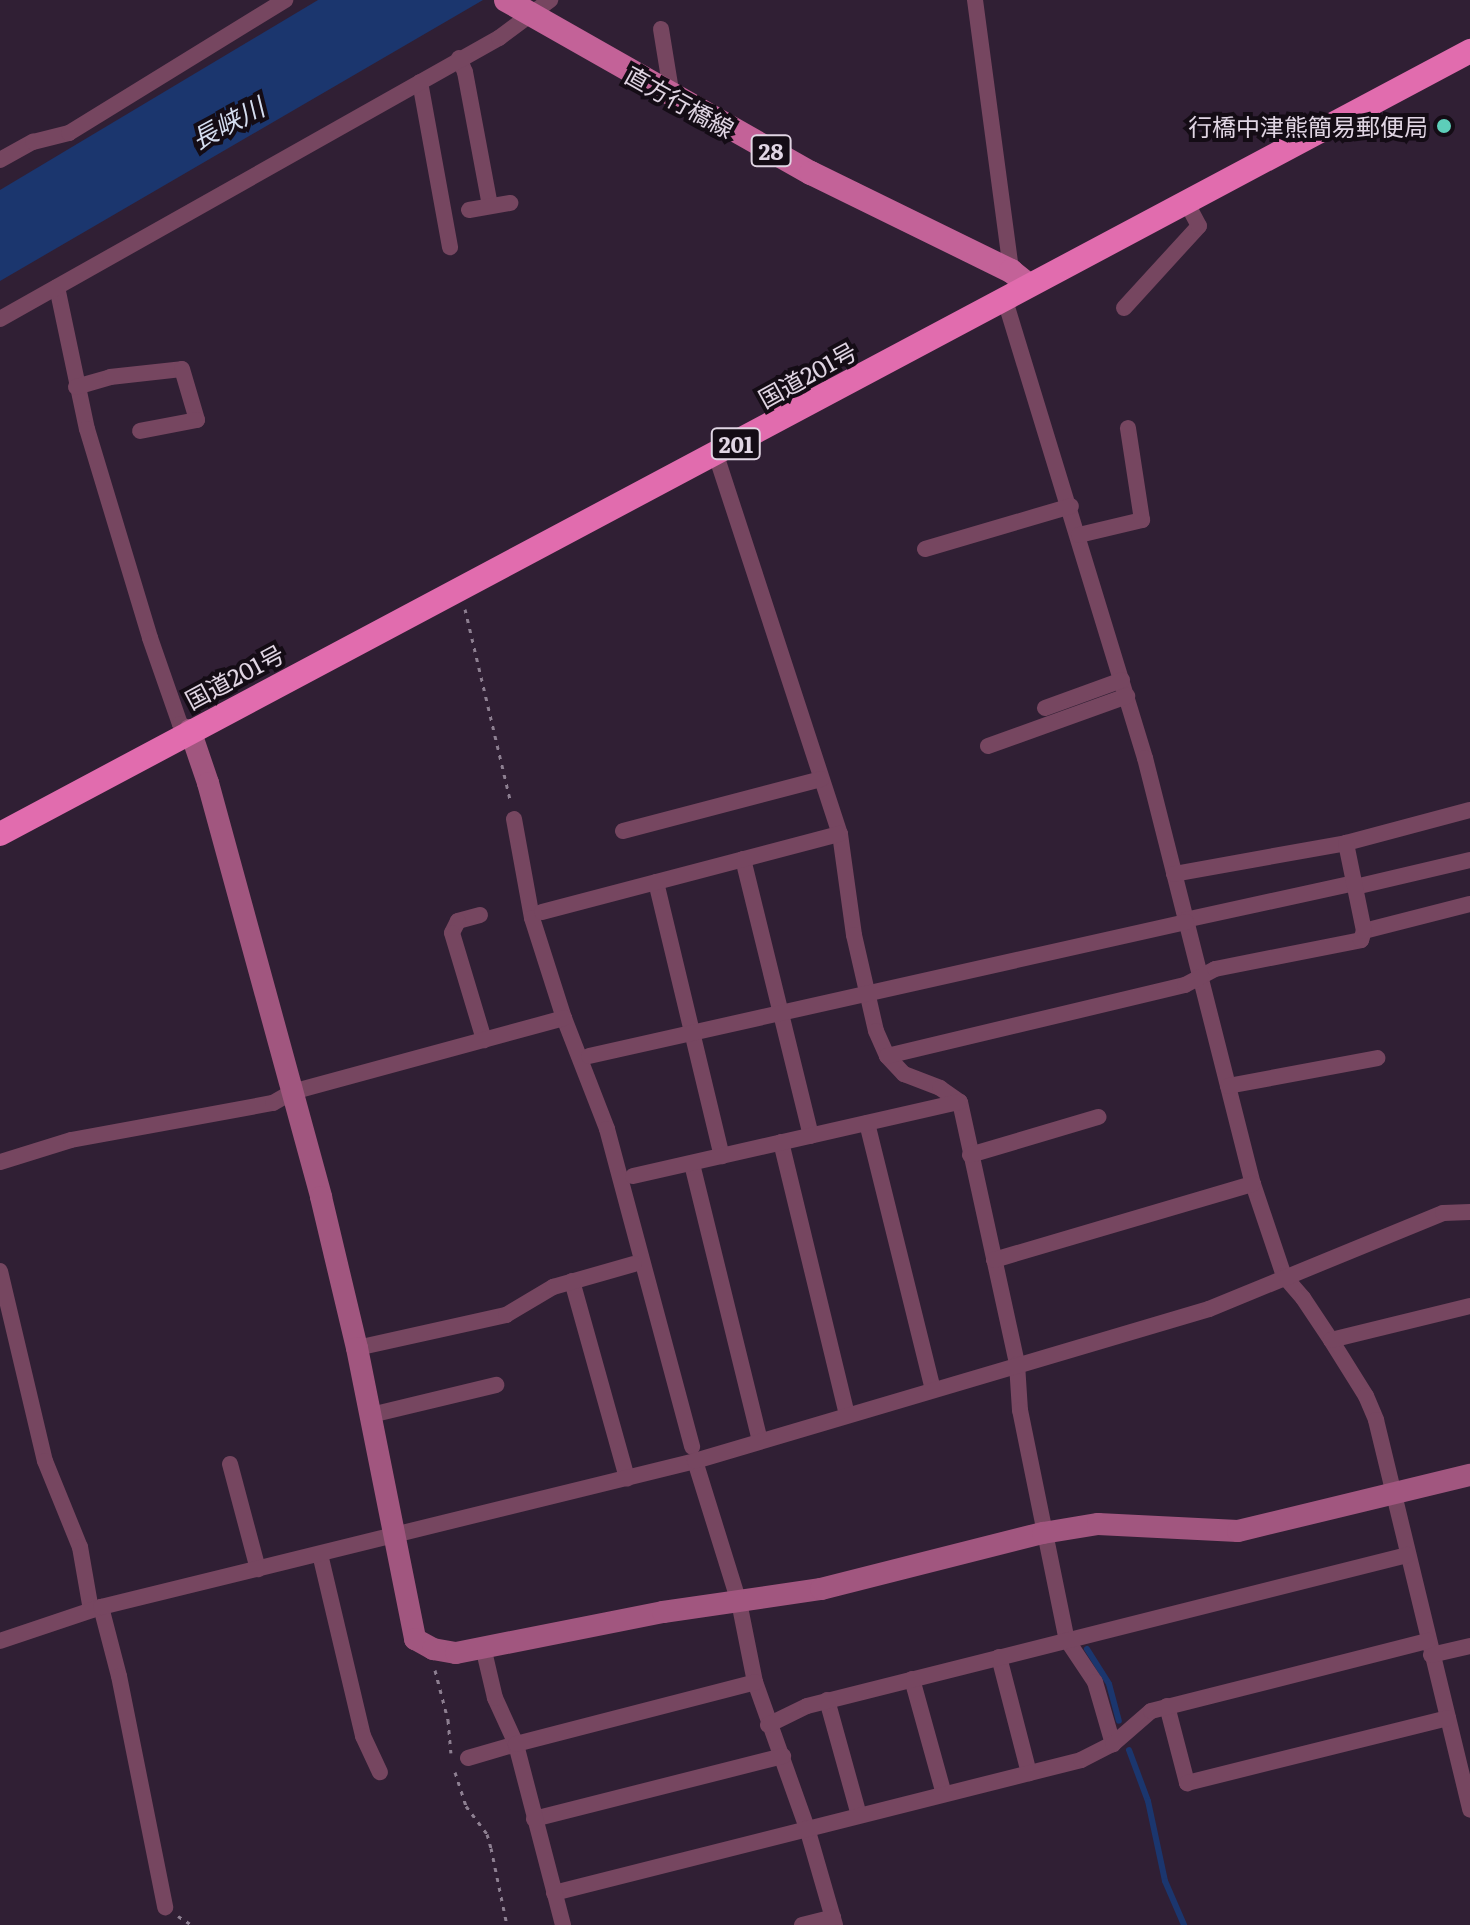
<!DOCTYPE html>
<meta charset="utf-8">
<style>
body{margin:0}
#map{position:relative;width:1470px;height:1925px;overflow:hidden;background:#301f34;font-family:Literata,"Noto Sans JP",serif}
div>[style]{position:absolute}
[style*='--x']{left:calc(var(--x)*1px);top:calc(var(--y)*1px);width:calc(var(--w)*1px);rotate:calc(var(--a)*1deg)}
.water>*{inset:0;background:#1b366e}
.stream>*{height:6px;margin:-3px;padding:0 3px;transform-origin:3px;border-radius:3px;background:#1b366e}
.path>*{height:3px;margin-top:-1.5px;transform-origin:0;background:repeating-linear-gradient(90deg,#8d7f91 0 4px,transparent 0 10px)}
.street>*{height:16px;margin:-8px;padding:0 8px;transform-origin:8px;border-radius:8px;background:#764660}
.secondary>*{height:22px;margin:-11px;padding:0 11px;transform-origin:11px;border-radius:11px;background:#a1567f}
.primary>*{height:24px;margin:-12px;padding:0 12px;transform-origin:12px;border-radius:12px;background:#c36298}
.highway>*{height:24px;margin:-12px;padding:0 12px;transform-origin:12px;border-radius:12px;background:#e16cae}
.dots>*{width:22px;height:22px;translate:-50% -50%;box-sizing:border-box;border:4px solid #140c15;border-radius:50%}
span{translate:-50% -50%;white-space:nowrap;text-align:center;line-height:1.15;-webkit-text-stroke:8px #140c15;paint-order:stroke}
.shield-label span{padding:2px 6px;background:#140c15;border:2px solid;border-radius:6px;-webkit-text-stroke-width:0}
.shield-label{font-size:22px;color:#e0d5e3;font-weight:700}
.street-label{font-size:24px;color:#e0d5e3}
.poi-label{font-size:24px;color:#e0d5e3}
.right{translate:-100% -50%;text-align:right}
.water-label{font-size:26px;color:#d4ddef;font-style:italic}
</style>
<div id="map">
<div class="water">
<i style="clip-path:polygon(318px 0,483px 0,0 281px,0 190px)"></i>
</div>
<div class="stream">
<i style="--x:1087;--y:1649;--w:41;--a:57.8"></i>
<i style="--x:1109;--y:1684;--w:38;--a:75"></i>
<i style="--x:1129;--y:1750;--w:54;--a:69.6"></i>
<i style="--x:1148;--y:1801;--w:82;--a:78"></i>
<i style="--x:1165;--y:1881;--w:48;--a:66.6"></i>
</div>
<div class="path">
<i style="--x:465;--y:609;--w:199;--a:76.7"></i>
<i style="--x:435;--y:1670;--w:52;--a:75.4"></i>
<i style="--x:448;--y:1720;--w:33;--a:85"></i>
<i style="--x:455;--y:1772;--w:36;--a:72"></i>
<i style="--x:466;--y:1806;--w:35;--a:53"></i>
<i style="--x:487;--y:1834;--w:15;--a:74"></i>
<i style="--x:491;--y:1848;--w:79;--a:78.3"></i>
<i style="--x:178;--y:1916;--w:17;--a:33"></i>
</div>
<div class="street">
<i style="--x:975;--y:0;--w:273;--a:82.4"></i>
<i style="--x:661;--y:29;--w:69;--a:80.8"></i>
<i style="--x:459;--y:58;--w:15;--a:67"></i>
<i style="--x:465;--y:72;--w:136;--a:79.4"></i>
<i style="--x:420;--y:82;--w:168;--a:79.7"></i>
<i style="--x:0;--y:160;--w:38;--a:-29"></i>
<i style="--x:33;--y:142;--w:37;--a:-14"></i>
<i style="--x:69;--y:133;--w:254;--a:-31.6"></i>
<i style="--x:469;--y:210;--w:42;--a:-9.7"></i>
<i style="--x:57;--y:287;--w:145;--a:78.1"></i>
<i style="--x:87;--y:429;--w:218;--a:73.2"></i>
<i style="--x:150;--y:638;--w:91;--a:70.8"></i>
<i style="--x:180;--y:724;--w:12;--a:31"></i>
<i style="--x:1004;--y:297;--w:482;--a:73"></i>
<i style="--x:1145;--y:758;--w:439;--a:75.8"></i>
<i style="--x:1253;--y:1184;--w:97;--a:71.4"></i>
<i style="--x:1284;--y:1276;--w:29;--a:49"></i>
<i style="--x:1303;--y:1298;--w:50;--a:56.3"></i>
<i style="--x:1331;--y:1340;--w:66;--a:58"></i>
<i style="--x:1366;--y:1396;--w:26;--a:67"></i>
<i style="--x:1376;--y:1420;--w:401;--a:76.4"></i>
<i style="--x:1124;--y:308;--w:111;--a:-47.6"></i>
<i style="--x:1199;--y:226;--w:27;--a:-118"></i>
<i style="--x:0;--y:319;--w:573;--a:-29.39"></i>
<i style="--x:499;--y:38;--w:64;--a:-36.7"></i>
<i style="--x:76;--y:387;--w:35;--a:-16"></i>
<i style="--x:110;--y:377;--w:72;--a:-6.3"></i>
<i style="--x:182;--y:369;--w:53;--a:73.6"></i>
<i style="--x:197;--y:420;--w:58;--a:169.1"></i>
<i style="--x:716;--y:455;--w:399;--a:71.9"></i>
<i style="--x:840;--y:834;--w:102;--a:82.1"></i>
<i style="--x:854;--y:935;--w:98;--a:77.1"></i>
<i style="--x:876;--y:1031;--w:27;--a:66"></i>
<i style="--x:887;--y:1056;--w:25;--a:47"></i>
<i style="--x:904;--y:1074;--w:39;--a:21"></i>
<i style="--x:940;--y:1088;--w:24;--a:35"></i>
<i style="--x:960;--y:1102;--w:268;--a:77.7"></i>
<i style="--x:1017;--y:1364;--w:46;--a:86.3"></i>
<i style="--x:1020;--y:1410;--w:235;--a:78.5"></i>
<i style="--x:1067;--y:1640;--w:50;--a:56.3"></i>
<i style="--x:1095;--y:1682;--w:65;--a:73.8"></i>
<i style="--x:1079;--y:535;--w:65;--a:-13.4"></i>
<i style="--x:1142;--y:520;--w:93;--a:-98.7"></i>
<i style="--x:925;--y:549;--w:152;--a:-16.4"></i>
<i style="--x:1045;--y:708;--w:82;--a:-20"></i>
<i style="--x:988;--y:746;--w:148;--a:-19.8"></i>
<i style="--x:514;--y:819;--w:101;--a:79.7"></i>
<i style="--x:532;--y:918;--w:105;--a:72.3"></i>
<i style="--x:564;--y:1018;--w:119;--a:68.8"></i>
<i style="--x:607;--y:1129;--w:329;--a:75"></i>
<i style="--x:623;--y:831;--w:205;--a:-14.7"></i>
<i style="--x:743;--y:859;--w:285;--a:76.2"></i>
<i style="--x:1174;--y:874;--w:175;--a:-10.2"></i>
<i style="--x:1346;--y:843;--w:128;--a:-14.9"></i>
<i style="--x:656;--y:882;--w:282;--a:76.5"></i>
<i style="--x:1355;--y:887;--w:118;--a:-13.2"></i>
<i style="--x:542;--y:912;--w:308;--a:-14.7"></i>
<i style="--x:480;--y:915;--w:23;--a:165"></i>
<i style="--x:458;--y:921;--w:13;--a:117"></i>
<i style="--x:452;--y:933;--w:112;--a:73.3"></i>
<i style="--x:1185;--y:920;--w:173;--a:-12.3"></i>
<i style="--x:1364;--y:931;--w:109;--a:-14.3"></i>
<i style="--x:589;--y:1056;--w:612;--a:-12.65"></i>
<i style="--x:887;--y:1056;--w:306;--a:-13.4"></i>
<i style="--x:1185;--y:985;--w:34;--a:-28"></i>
<i style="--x:1215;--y:969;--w:149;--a:-11.2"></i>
<i style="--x:1361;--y:940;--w:9;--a:-72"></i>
<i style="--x:1364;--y:931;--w:90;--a:-101.6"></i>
<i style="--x:1228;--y:1086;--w:152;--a:-10.6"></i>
<i style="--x:867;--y:1123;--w:274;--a:76.1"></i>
<i style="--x:781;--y:1142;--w:280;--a:76.4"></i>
<i style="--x:970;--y:1155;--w:134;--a:-16.5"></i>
<i style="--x:0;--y:1162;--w:74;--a:-17.2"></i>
<i style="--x:71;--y:1140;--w:205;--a:-10.4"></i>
<i style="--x:273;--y:1103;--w:22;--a:-30"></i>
<i style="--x:292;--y:1092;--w:282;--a:-15.2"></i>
<i style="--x:692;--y:1164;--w:284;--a:76.2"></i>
<i style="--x:633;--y:1176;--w:335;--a:-12.8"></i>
<i style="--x:994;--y:1260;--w:270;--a:-16.4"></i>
<i style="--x:0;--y:1271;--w:195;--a:76.7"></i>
<i style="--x:45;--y:1461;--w:93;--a:67.9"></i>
<i style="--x:80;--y:1547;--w:64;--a:80.1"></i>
<i style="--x:572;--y:1281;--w:205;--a:74.4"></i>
<i style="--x:1331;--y:1340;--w:143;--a:-13.7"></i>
<i style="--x:357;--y:1348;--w:153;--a:-12.5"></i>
<i style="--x:506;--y:1315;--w:55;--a:-30.8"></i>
<i style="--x:553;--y:1287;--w:84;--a:-15.9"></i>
<i style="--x:371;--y:1415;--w:129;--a:-13.5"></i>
<i style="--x:695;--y:1461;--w:148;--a:72.7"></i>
<i style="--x:739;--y:1602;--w:82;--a:78.7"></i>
<i style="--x:755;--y:1682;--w:155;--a:70.4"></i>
<i style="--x:807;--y:1828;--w:101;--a:73.9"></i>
<i style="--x:230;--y:1464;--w:109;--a:75.1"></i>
<i style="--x:320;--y:1554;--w:187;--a:76.7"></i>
<i style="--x:363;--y:1736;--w:40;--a:65"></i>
<i style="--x:101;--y:1607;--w:71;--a:75.4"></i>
<i style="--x:119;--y:1676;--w:236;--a:78.7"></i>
<i style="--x:0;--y:1641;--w:107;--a:-18.6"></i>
<i style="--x:101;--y:1607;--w:612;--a:-13.81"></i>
<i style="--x:695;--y:1461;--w:536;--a:-16.47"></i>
<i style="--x:1209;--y:1309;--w:253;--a:-22.3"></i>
<i style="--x:1443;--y:1213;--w:27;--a:-2"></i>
<i style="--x:1431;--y:1655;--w:40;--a:-13"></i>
<i style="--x:999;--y:1657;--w:120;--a:75.5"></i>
<i style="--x:912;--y:1679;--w:119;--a:74.5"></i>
<i style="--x:827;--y:1700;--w:119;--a:74.5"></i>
<i style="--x:1167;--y:1706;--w:80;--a:75.4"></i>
<i style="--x:1187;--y:1783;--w:269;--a:-14"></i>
<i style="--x:768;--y:1725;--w:43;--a:-26"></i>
<i style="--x:807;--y:1706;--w:619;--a:-14.13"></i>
<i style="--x:468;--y:1758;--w:50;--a:-16.3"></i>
<i style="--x:516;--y:1744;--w:51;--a:-114.5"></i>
<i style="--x:495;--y:1698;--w:52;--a:-103.2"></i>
<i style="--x:534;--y:1819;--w:257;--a:-14.2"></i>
<i style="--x:554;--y:1893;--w:544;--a:-14.16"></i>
<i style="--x:1081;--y:1760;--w:36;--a:-27"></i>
<i style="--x:1113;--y:1744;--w:50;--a:-41"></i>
<i style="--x:1151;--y:1711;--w:286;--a:-14.2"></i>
<i style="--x:563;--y:1925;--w:187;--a:-104.6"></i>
<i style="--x:516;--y:1744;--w:247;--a:-14.5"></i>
<i style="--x:802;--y:1925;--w:32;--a:-14"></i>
</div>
<div class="secondary">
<i style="--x:190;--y:730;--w:56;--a:71.2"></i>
<i style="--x:208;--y:783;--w:429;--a:74.7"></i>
<i style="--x:321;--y:1197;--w:155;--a:76.6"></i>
<i style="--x:357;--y:1348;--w:297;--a:78.7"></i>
<i style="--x:415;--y:1639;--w:21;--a:29"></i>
<i style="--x:433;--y:1649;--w:23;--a:10"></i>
<i style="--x:456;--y:1653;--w:211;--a:-11.2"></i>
<i style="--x:663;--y:1612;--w:160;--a:-8.3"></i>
<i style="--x:821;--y:1589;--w:229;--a:-14.2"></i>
<i style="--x:1043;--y:1533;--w:56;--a:-9.3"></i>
<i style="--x:1098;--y:1524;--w:140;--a:2.9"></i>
<i style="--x:1238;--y:1531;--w:239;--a:-13.6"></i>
</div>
<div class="primary">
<i style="--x:506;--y:0;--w:351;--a:29.6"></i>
<i style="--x:811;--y:173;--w:223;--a:26.1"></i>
<i style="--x:1011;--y:271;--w:22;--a:39"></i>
</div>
<div class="highway">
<i style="--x:0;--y:834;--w:1666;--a:-28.04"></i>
</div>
<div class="dots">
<i style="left:1444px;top:126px;background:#5dceb9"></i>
</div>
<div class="shield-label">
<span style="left:771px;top:151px">28</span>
<span style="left:736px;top:444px">201</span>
</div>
<div class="street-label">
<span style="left:680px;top:101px;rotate:29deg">直方行橋線</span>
<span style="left:807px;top:374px;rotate:-29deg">国道201号</span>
<span style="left:234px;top:676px;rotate:-28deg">国道201号</span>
</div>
<div class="poi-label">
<span class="right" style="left:1428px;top:126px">行橋中津熊簡易郵便局</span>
</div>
<div class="water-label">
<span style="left:227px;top:122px;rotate:-28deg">長峡川</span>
</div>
</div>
